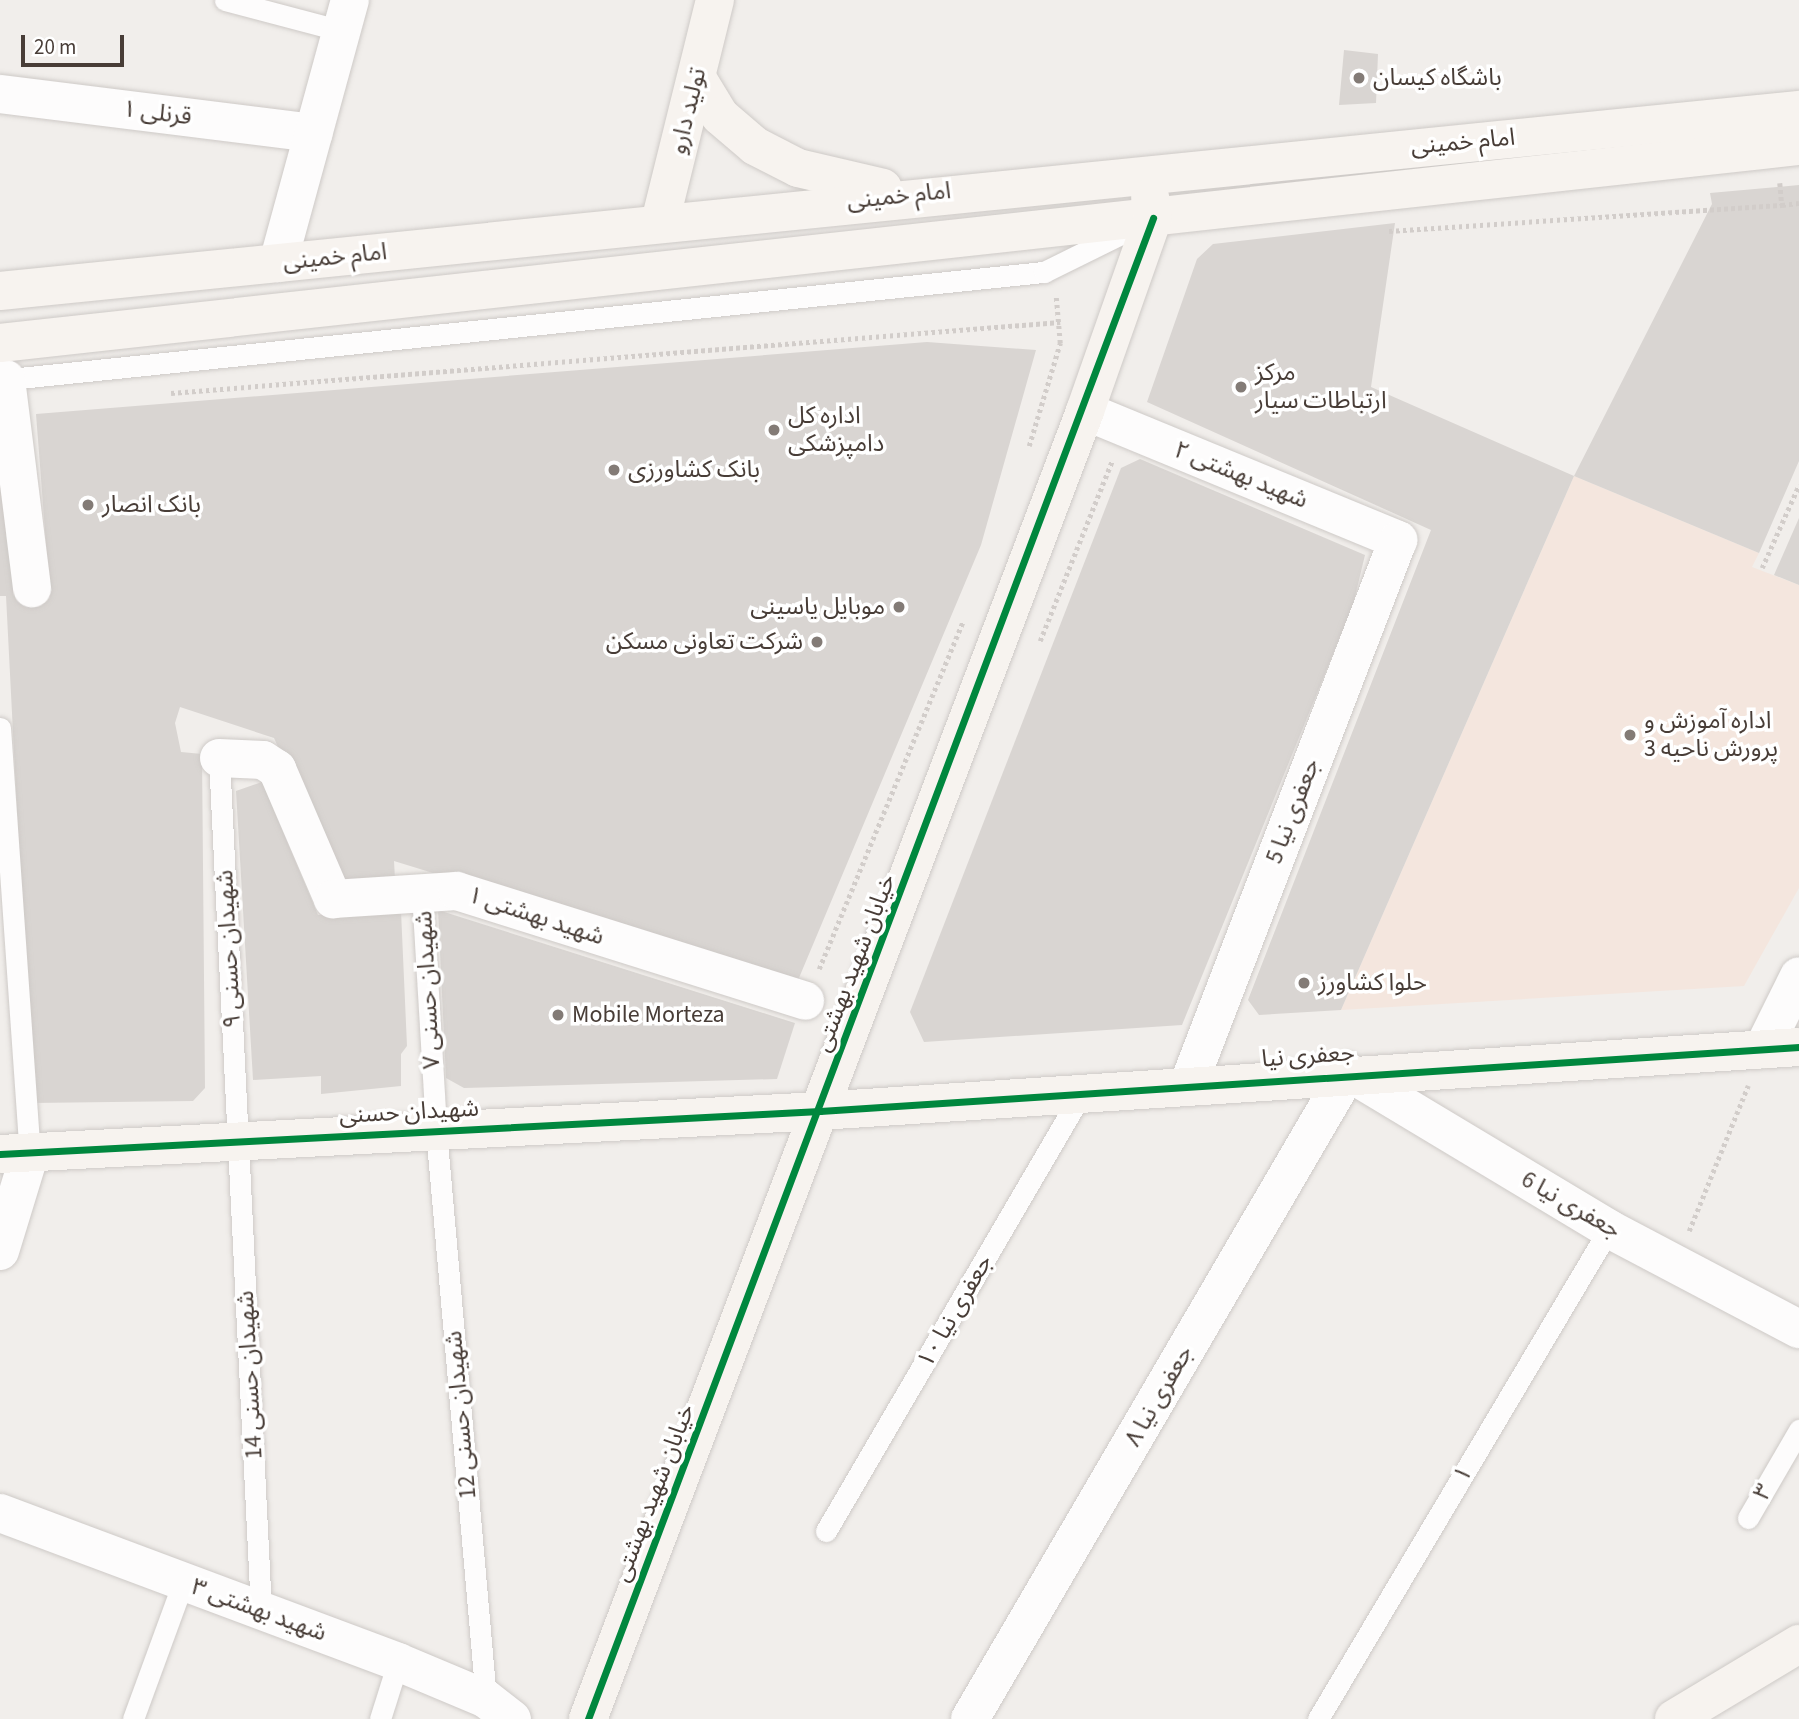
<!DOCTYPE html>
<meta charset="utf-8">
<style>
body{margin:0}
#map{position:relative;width:1799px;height:1719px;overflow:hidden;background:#f1eeeb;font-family:"Source Sans 3","Noto Sans Arabic",sans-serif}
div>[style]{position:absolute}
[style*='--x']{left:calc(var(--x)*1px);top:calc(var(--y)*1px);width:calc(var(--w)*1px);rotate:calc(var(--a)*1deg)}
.commercial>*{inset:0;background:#f4e6de}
.building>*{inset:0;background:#d9d5d2}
.path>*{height:4.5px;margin-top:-2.25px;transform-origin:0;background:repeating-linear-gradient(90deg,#d2cdca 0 3.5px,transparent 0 7px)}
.roads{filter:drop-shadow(0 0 2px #cecac7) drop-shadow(0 0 2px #cecac7)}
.lane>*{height:21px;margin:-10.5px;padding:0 10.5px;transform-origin:10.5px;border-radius:10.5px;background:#fdfcfc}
.street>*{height:38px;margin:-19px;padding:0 19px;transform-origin:19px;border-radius:19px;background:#fdfcfc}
.secondary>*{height:38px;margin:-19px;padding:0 19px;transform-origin:19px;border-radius:19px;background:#f7f3ef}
.cycleway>*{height:7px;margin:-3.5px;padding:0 3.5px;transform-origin:3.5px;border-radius:3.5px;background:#00873e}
.dots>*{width:19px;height:19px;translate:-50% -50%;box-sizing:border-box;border:4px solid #fff;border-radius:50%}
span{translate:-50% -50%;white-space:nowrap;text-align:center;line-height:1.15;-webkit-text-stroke:7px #fff;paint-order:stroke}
.poi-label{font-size:24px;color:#483d37}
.left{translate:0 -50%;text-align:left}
.right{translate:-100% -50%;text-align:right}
.street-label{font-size:24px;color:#483d37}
.scale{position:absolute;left:21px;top:35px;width:103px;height:32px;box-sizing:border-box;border:4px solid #483d37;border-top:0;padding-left:9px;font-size:21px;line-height:24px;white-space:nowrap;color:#483d37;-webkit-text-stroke:5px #fff;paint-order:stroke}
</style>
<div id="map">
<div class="commercial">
<i style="clip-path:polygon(1574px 476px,1759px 553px,1752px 567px,1799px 585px,1799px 888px,1744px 986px,1341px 1010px)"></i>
</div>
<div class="building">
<i style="clip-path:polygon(1344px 50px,1378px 54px,1376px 103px,1339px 105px)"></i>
<i style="clip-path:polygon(1799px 185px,1799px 461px,1759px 553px,1574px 476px,1712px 204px,1710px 193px)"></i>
<i style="clip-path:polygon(1395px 223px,1371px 387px,1574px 476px,1341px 1010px,1259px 1015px,1248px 1000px,1431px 530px,1147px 402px,1197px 259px,1213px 244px)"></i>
<i style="clip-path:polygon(927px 342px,1036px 350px,981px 545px,796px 985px,394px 861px,395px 879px,341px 885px,274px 738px,180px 707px,175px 723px,181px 752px,202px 754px,205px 1088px,193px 1101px,32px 1103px,6px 596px,0 596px,0 419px,20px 598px,50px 595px,36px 414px)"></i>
<i style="clip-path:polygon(1140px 459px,1365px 555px,1353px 605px,1182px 1025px,924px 1042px,910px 1012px,1121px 468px)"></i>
<i style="clip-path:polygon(1799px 518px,1799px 585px,1774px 575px)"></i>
<i style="clip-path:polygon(262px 782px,318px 915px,401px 911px,407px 1046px,401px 1054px,401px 1086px,321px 1094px,321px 1076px,253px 1080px,236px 791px)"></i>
<i style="clip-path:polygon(438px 910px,795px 1023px,777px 1079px,464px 1088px,446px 1078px)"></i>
</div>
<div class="path">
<i style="--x:1780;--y:183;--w:22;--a:85"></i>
<i style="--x:1782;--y:205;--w:17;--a:-7"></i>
<i style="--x:1389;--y:231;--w:394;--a:-3.8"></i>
<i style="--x:171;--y:393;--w:892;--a:-4.57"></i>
<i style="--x:1029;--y:446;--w:108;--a:-73.2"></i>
<i style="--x:1060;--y:343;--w:47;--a:-94.9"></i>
<i style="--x:1762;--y:568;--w:91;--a:-66"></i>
<i style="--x:1040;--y:641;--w:194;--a:-68.2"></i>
<i style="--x:819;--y:969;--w:377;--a:-67.5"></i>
<i style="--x:1689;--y:1231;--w:157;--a:-67.9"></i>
</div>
<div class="roads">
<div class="lane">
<i style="--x:225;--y:0;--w:121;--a:14.8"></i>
<i style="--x:0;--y:380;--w:1050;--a:-5.91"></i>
<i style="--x:1044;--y:272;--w:97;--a:-26.3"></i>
<i style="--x:0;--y:728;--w:426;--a:86"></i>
<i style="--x:219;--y:758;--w:853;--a:87.18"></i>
<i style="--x:422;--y:892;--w:238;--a:86.6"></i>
<i style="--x:436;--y:1130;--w:571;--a:84.98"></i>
<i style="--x:1748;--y:1518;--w:102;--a:-59.9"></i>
<i style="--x:826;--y:1531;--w:510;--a:-59.71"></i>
<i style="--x:133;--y:1719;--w:146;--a:-69.9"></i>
<i style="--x:380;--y:1719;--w:60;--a:-72.5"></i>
<i style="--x:1318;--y:1719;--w:570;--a:-59.29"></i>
</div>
<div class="street">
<i style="--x:0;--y:94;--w:316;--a:7.1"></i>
<i style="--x:278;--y:263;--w:273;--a:-74.7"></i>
<i style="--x:6;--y:379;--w:211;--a:82.9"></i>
<i style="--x:1085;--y:411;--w:339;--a:22.4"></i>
<i style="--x:1398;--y:540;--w:582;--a:111.05"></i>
<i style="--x:219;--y:758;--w:44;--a:2.6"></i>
<i style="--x:263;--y:760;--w:17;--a:33"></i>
<i style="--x:277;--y:769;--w:142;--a:66.7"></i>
<i style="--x:333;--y:899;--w:124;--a:-3.7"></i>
<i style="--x:457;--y:891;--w:365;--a:17.5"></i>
<i style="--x:1763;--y:1049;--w:81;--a:-63.7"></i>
<i style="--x:0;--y:1251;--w:102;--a:-73"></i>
<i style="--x:0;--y:1513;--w:425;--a:20.5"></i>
<i style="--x:398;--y:1662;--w:95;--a:22.8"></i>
<i style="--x:486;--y:1699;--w:33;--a:38"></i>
<i style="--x:970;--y:1719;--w:749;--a:-59.71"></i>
<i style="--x:1348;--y:1072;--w:305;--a:31"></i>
<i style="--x:1609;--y:1229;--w:215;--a:27.8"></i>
</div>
<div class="secondary">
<i style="--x:697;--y:78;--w:44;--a:58.8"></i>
<i style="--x:720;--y:116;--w:46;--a:40.6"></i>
<i style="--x:755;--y:146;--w:48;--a:27.1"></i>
<i style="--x:798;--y:168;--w:87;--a:13.2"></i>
<i style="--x:660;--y:222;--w:229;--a:-76.1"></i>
<i style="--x:0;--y:291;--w:1808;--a:-5.75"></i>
<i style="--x:0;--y:343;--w:1810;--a:-6.25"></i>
<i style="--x:0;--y:1154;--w:821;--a:-3"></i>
<i style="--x:820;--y:1111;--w:981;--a:-3.74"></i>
<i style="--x:588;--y:1719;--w:1399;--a:-69.19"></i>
<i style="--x:1085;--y:411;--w:205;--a:-70.6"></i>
<i style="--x:1153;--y:218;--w:21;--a:-98"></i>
<i style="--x:1674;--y:1719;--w:146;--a:-31"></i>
</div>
</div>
<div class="cycleway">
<i style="--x:0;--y:1154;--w:821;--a:-3"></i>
<i style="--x:820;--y:1111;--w:981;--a:-3.74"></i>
<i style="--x:588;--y:1719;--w:1604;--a:-69.37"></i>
</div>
<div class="dots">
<i style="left:1359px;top:78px;background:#837b76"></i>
<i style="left:1241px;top:387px;background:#837b76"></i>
<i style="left:774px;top:430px;background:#837b76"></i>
<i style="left:614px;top:470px;background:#837b76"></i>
<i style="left:88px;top:505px;background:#837b76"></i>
<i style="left:899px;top:607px;background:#837b76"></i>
<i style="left:817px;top:642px;background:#837b76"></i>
<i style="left:1630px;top:735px;background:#837b76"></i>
<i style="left:1304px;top:983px;background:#837b76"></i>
<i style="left:558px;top:1015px;background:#837b76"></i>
</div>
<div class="poi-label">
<span class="left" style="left:1373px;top:78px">باشگاه کیسان</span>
<span class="left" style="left:1255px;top:387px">مرکز<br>ارتباطات سیار</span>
<span class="left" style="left:788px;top:430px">اداره کل<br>دامپزشکی</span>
<span class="left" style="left:628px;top:470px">بانک کشاورزی</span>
<span class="left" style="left:102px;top:505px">بانک انصار</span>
<span class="right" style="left:885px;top:607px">موبایل یاسینی</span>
<span class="right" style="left:803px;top:642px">شرکت تعاونی مسکن</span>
<span class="left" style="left:1644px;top:735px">اداره آموزش و<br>پرورش ناحیه 3</span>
<span class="left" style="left:1318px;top:983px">حلوا کشاورز</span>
<span class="left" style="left:572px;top:1015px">Mobile Morteza</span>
</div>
<div class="street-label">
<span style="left:688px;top:111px;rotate:-76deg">تولید دارو</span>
<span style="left:157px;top:113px;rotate:7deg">قرنلی ۱</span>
<span style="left:1463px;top:142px;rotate:-5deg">امام خمینی</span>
<span style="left:899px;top:196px;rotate:-6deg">امام خمینی</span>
<span style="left:335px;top:257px;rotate:-6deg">امام خمینی</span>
<span style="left:1241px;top:475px;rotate:22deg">شهید بهشتی ۲</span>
<span style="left:1293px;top:811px;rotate:-69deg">جعفری نیا 5</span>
<span style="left:536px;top:916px;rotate:18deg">شهید بهشتی ۱</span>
<span style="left:229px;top:949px;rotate:-93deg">شهیدان حسنی ۹</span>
<span style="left:855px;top:963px;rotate:-69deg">خیابان شهید بهشتی</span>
<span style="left:428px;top:990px;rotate:-93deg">شهیدان حسنی ۷</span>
<span style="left:1308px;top:1056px;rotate:-4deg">جعفری نیا</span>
<span style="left:409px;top:1112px;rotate:-3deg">شهیدان حسنی</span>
<span style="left:1571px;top:1205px;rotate:30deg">جعفری نیا 6</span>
<span style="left:955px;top:1311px;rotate:-60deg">جعفری نیا ۱۰</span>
<span style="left:250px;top:1375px;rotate:-93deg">شهیدان حسنی 14</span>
<span style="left:1159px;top:1396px;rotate:-60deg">جعفری نیا ۸</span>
<span style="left:461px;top:1415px;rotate:-95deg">شهیدان حسنی 12</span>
<span style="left:1463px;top:1474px;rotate:-59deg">۱</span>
<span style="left:1763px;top:1492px;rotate:-60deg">۳</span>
<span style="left:654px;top:1493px;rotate:-69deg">خیابان شهید بهشتی</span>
<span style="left:259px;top:1610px;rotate:20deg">شهید بهشتی ۳</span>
</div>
<div class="scale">20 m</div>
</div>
